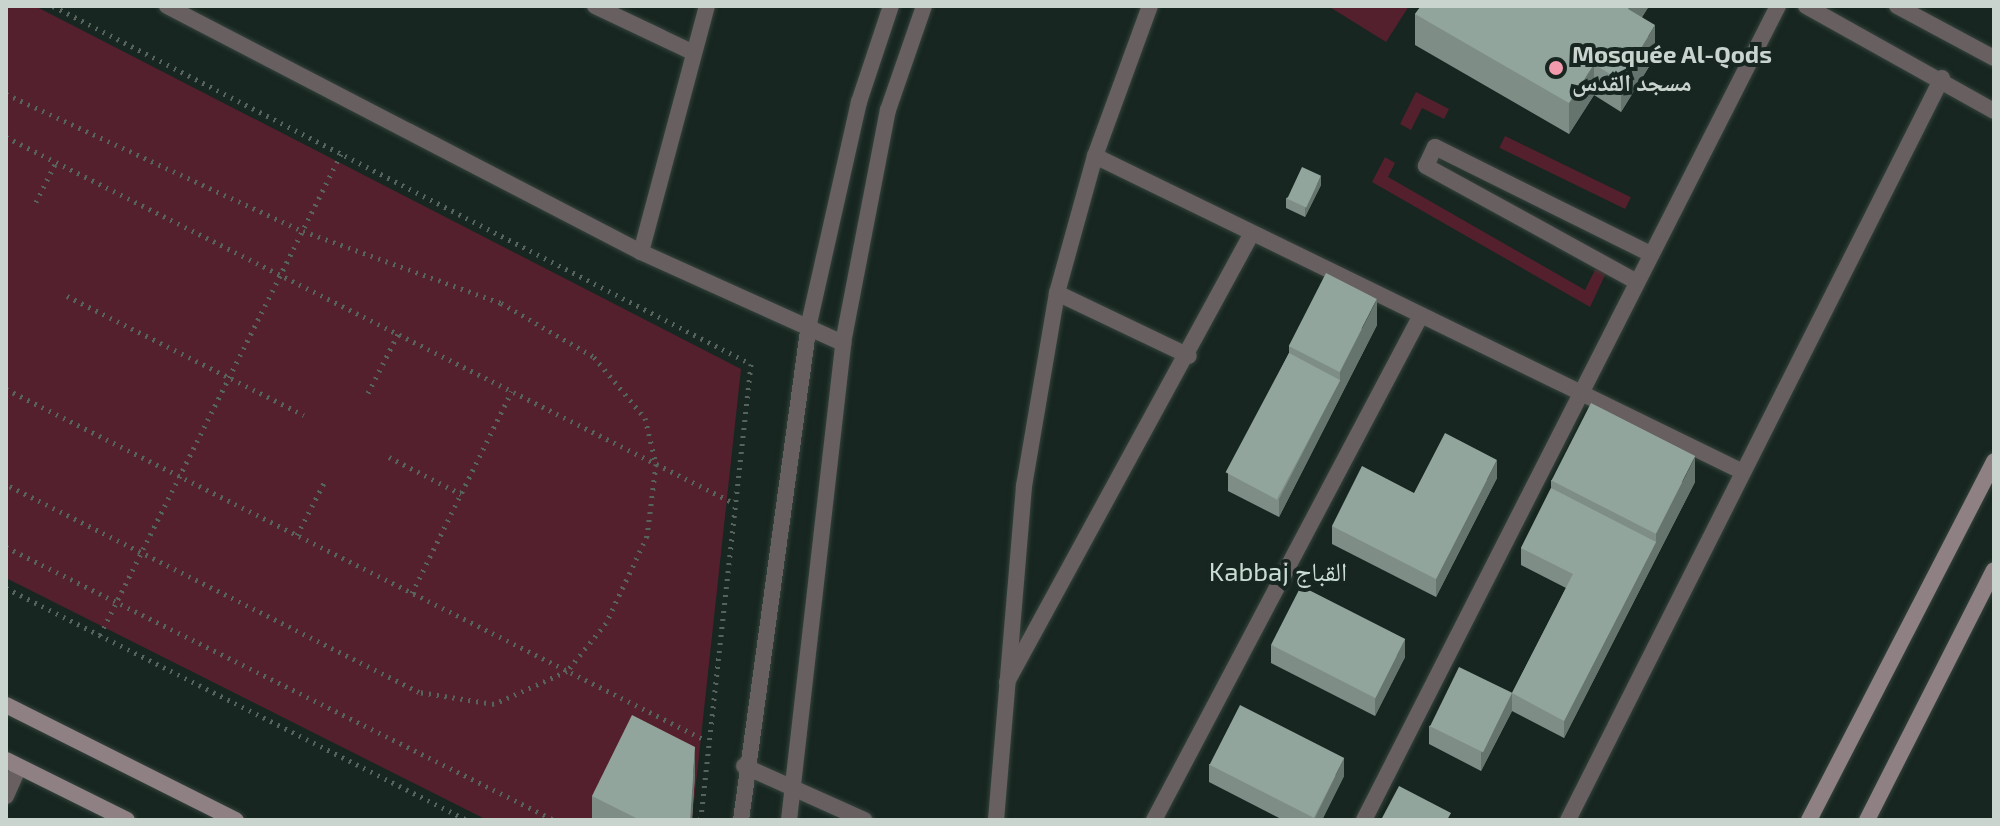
<!DOCTYPE html>
<meta charset="utf-8">
<style>
body{margin:0}
#map{position:relative;width:2000px;height:826px;overflow:hidden;background:#172620;font-family:"Exo 2","Noto Naskh Arabic",sans-serif}
div>[style]{position:absolute}
[style*='--x']{left:calc(var(--x)*1px);top:calc(var(--y)*1px);width:calc(var(--w)*1px);rotate:calc(var(--a)*1deg)}
.green>*{inset:0;background:#54202d;transform-origin:0 0}
.path>*{height:5px;margin-top:-2.5px;transform-origin:0;background:repeating-linear-gradient(90deg,#57645e 0 2px,transparent 0 8px)}
.roads{filter:drop-shadow(0 0 2px #34423c) drop-shadow(0 0 2px #34423c)}
.lane>*{height:16px;margin:-8px;padding:0 8px;transform-origin:8px;border-radius:8px;background:#675f60}
.street>*{height:16px;margin:-8px;padding:0 8px;transform-origin:8px;border-radius:8px;background:#675f60}
.secondary>*{height:16px;margin:-8px;padding:0 8px;transform-origin:8px;border-radius:8px;background:#8e8083}
.wall>*{inset:0;background:#7e8e87}
.shaded-wall>*{inset:0;background:#66746e}
.building>*{inset:0;background:#92a59d;transform-origin:0 0}
.dots>*{width:22px;height:22px;translate:-50% -50%;box-sizing:border-box;border:4px solid #172620;border-radius:50%}
span{translate:-50% -50%;white-space:nowrap;text-align:center;line-height:1.15;-webkit-text-stroke:8px #172620;paint-order:stroke}
.poi-label{font-size:24px;color:#cad4cf;font-weight:700}
.left{translate:0 -50%;text-align:left}
.neighbourhood-label{font-size:26px;color:#c9dcd4}
.frame{position:absolute;inset:0;border:8px solid #cad4cf;pointer-events:none}
</style>
<div id="map">
<div class="green">
<i style="clip-path:polygon(6px 6px,35px 6px,741px 369px,692px 820px,487px 820px,6px 578px)"></i>
<i style="clip-path:polygon(1328px 6px,1409px 6px,1386px 42px)"></i>
<i style="clip-path:polygon(1416px 92px,1449px 109px,1444px 119px,1422px 108px,1411px 130px,1400px 124px)"></i>
<i style="left:1505px;top:136px;width:140px;height:13px;rotate:26deg"></i>
<i style="clip-path:polygon(1385px 157px,1395px 163px,1388px 177px,1585px 290px,1596px 268px,1606px 273px,1590px 307px,1372px 182px)"></i>
</div>
<div class="path">
<i style="--x:53;--y:6;--w:784;--a:27.15"></i>
<i style="--x:751;--y:364;--w:459;--a:96.3"></i>
<i style="--x:6;--y:94;--w:327;--a:24.8"></i>
<i style="--x:303;--y:231;--w:211;--a:20"></i>
<i style="--x:501;--y:303;--w:108;--a:30.1"></i>
<i style="--x:594;--y:357;--w:80;--a:50.1"></i>
<i style="--x:645;--y:418;--w:47;--a:76.6"></i>
<i style="--x:656;--y:464;--w:73;--a:97.1"></i>
<i style="--x:647;--y:536;--w:96;--a:115.2"></i>
<i style="--x:606;--y:623;--w:62;--a:129.1"></i>
<i style="--x:567;--y:671;--w:80;--a:155.7"></i>
<i style="--x:494;--y:704;--w:76;--a:-170.9"></i>
<i style="--x:419;--y:692;--w:462;--a:-153.3"></i>
<i style="--x:6;--y:137;--w:813;--a:26.69"></i>
<i style="--x:36;--y:202;--w:45;--a:-63.4"></i>
<i style="--x:67;--y:296;--w:265;--a:26.7"></i>
<i style="--x:6;--y:389;--w:784;--a:26.66"></i>
<i style="--x:368;--y:393;--w:66;--a:-63"></i>
<i style="--x:389;--y:457;--w:81;--a:27.2"></i>
<i style="--x:297;--y:535;--w:61;--a:-62.6"></i>
<i style="--x:6;--y:547;--w:612;--a:26.48"></i>
<i style="--x:6;--y:588;--w:516;--a:26.71"></i>
<i style="--x:412;--y:593;--w:225;--a:-63.7"></i>
<i style="--x:100;--y:635;--w:538;--a:-63.39"></i>
</div>
<div class="roads">
<div class="lane">
<i style="--x:1637;--y:282;--w:241;--a:-151.2"></i>
<i style="--x:1426;--y:166;--w:21;--a:-65"></i>
<i style="--x:1435;--y:147;--w:241;--a:26.4"></i>
</div>
<div class="street">
<i style="--x:167;--y:6;--w:534;--a:27.43"></i>
<i style="--x:641;--y:252;--w:222;--a:24.3"></i>
<i style="--x:595;--y:6;--w:107;--a:25.4"></i>
<i style="--x:1806;--y:6;--w:215;--a:29.2"></i>
<i style="--x:1897;--y:6;--w:110;--a:28.2"></i>
<i style="--x:1095;--y:156;--w:719;--a:25.99"></i>
<i style="--x:641;--y:252;--w:255;--a:-75"></i>
<i style="--x:1057;--y:293;--w:146;--a:25.5"></i>
<i style="--x:1007;--y:682;--w:511;--a:-61.38"></i>
<i style="--x:744;--y:766;--w:132;--a:24.2"></i>
<i style="--x:6;--y:796;--w:32;--a:-66"></i>
<i style="--x:741;--y:820;--w:497;--a:-82.2"></i>
<i style="--x:808;--y:328;--w:232;--a:-77.3"></i>
<i style="--x:859;--y:102;--w:101;--a:-71.6"></i>
<i style="--x:789;--y:820;--w:480;--a:-83.5"></i>
<i style="--x:843;--y:343;--w:237;--a:-79.1"></i>
<i style="--x:888;--y:110;--w:110;--a:-70.9"></i>
<i style="--x:996;--y:820;--w:335;--a:-85.2"></i>
<i style="--x:1024;--y:486;--w:196;--a:-80.3"></i>
<i style="--x:1057;--y:293;--w:142;--a:-74.5"></i>
<i style="--x:1095;--y:156;--w:160;--a:-69.9"></i>
<i style="--x:1154;--y:820;--w:571;--a:-62.13"></i>
<i style="--x:1364;--y:820;--w:913;--a:-63.04"></i>
<i style="--x:1568;--y:820;--w:831;--a:-63.25"></i>
</div>
<div class="secondary">
<i style="--x:6;--y:705;--w:257;--a:26.6"></i>
<i style="--x:6;--y:760;--w:135;--a:26.4"></i>
<i style="--x:1809;--y:820;--w:404;--a:-62.7"></i>
<i style="--x:1867;--y:820;--w:280;--a:-63.1"></i>
</div>
</div>
<div class="wall">
<i style="clip-path:polygon(1421px 6px,1649px 6px,1642px 17px,1655px 57px,1621px 112px,1594px 95px,1569px 134px,1415px 45px,1415px 14px)"></i>
<i style="clip-path:polygon(1321px 185px,1305px 217px,1286px 208px,1286px 198px)"></i>
<i style="clip-path:polygon(1377px 325px,1279px 517px,1228px 491px,1228px 473px,1289px 353px,1289px 346px)"></i>
<i style="clip-path:polygon(1497px 478px,1436px 597px,1332px 544px,1332px 526px,1414px 493px)"></i>
<i style="clip-path:polygon(1551px 480px,1695px 482px,1564px 738px,1512px 711px,1481px 771px,1429px 744px,1429px 726px,1512px 693px,1566px 588px,1521px 565px,1521px 548px,1551px 488px)"></i>
<i style="clip-path:polygon(1271px 645px,1405px 657px,1375px 716px,1271px 663px)"></i>
<i style="clip-path:polygon(1209px 764px,1344px 776px,1322px 820px,1283px 820px,1209px 782px)"></i>
<i style="clip-path:polygon(695px 773px,692px 820px,592px 820px,592px 796px)"></i>
</div>
<div class="shaded-wall">
<i style="clip-path:polygon(1629px 6px,1649px 6px,1628px 40px,1628px 9px)"></i>
<i style="clip-path:polygon(1655px 25px,1655px 57px,1621px 112px,1621px 81px)"></i>
<i style="clip-path:polygon(1594px 64px,1594px 95px,1569px 134px,1569px 103px)"></i>
<i style="clip-path:polygon(1321px 176px,1321px 185px,1305px 217px,1305px 208px)"></i>
<i style="clip-path:polygon(1377px 299px,1377px 325px,1279px 517px,1279px 499px,1340px 380px,1340px 372px)"></i>
<i style="clip-path:polygon(1695px 457px,1695px 482px,1564px 738px,1564px 721px,1656px 542px,1656px 534px)"></i>
<i style="clip-path:polygon(1497px 460px,1497px 478px,1436px 597px,1436px 579px)"></i>
<i style="clip-path:polygon(1405px 639px,1405px 657px,1375px 716px,1375px 699px)"></i>
<i style="clip-path:polygon(1512px 693px,1512px 711px,1481px 771px,1481px 753px)"></i>
<i style="clip-path:polygon(695px 747px,695px 773px,692px 820px,690px 820px)"></i>
<i style="clip-path:polygon(1344px 758px,1344px 776px,1322px 820px,1314px 820px)"></i>
</div>
<div class="building">
<i style="clip-path:polygon(1421px 6px,1629px 6px,1628px 9px,1655px 25px,1621px 81px,1594px 64px,1569px 103px,1415px 14px)"></i>
<i style="left:1302px;top:167px;width:21px;height:35px;rotate:25deg"></i>
<i style="left:1326px;top:273px;width:57px;height:82px;rotate:27deg"></i>
<i style="left:1289px;top:353px;width:58px;height:135px;rotate:28deg"></i>
<i style="left:1591px;top:403px;width:117px;height:87px;rotate:27deg"></i>
<i style="clip-path:polygon(1445px 433px,1497px 460px,1436px 579px,1332px 526px,1362px 466px,1414px 493px)"></i>
<i style="clip-path:polygon(1551px 488px,1656px 542px,1564px 721px,1512px 693px,1573px 574px,1521px 548px)"></i>
<i style="left:1301px;top:586px;width:117px;height:66px;rotate:27deg"></i>
<i style="left:1459px;top:667px;width:59px;height:66px;rotate:26deg"></i>
<i style="left:1240px;top:705px;width:117px;height:67px;rotate:27deg"></i>
<i style="clip-path:polygon(632px 715px,695px 747px,690px 820px,640px 820px,592px 796px)"></i>
<i style="clip-path:polygon(1399px 786px,1451px 813px,1447px 820px,1381px 820px)"></i>
</div>
<div class="dots">
<i style="left:1556px;top:68px;background:#f39aac"></i>
</div>
<div class="poi-label">
<span class="left" style="left:1572px;top:68px">Mosquée Al-Qods<br>مسجد القدس</span>
</div>
<div class="neighbourhood-label">
<span style="left:1278px;top:571px">Kabbaj القباج</span>
</div>
<div class="frame"></div>
</div>
